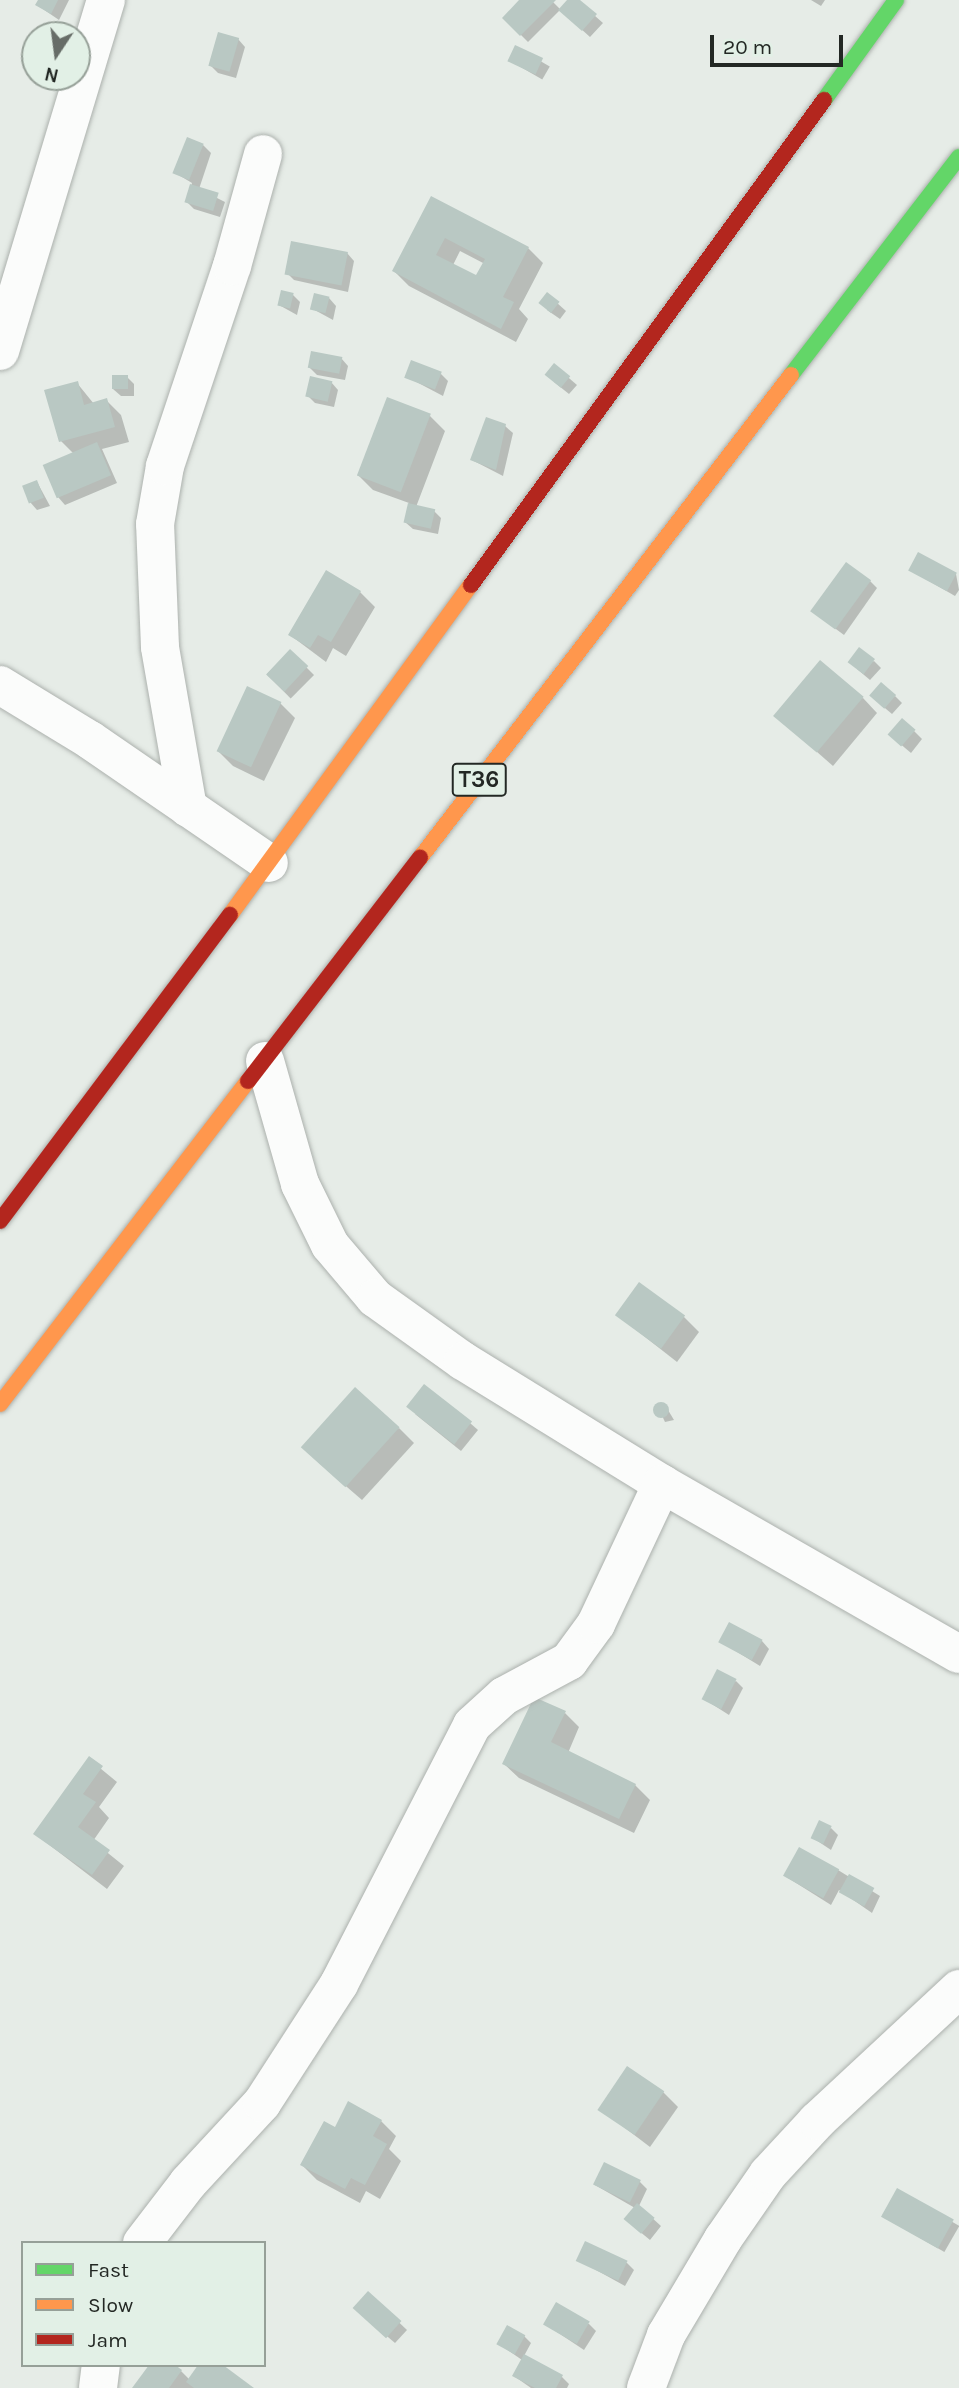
<!DOCTYPE html>
<style>
body{margin:0}
#map{position:relative;width:959px;height:2388px;overflow:hidden;background:#e6ece7;font-family:Karla,sans-serif}
div>[style]{position:absolute}
[style*='--x']{left:calc(var(--x)*1px);top:calc(var(--y)*1px);width:calc(var(--w)*1px);rotate:calc(var(--a)*1deg)}
.shadow>*{inset:0;background:#0003;transform-origin:0 0}
.building>*{inset:0;background:#b9c8c3;transform-origin:0 0}
.round{border-radius:50%}
.roads{filter:drop-shadow(0 0 2px #acb1ad) drop-shadow(0 0 2px #acb1ad)}
.street>*{height:38px;margin:-19px;padding:0 19px;transform-origin:19px;border-radius:19px;background:#fbfcfb}
.fast>*{height:16px;margin:-8px;padding:0 8px;transform-origin:8px;border-radius:8px;background:#63d668}
.slow>*{height:16px;margin:-8px;padding:0 8px;transform-origin:8px;border-radius:8px;background:#ff974d}
.jam>*{height:16px;margin:-8px;padding:0 8px;transform-origin:8px;border-radius:8px;background:#b3261e}
span{translate:-50% -50%;white-space:nowrap;text-align:center;line-height:1.15;-webkit-text-stroke:6px #e2f0e6;paint-order:stroke}
.shield-label span{padding:2px 5px;background:#e2f0e6;border:2px solid;border-radius:5px;-webkit-text-stroke-width:0}
.shield-label{font-size:23px;color:#232824;font-weight:700}
.legend{position:absolute;left:21px;top:2241px;width:245px;height:126px;box-sizing:border-box;background:#e2f0e6;border:2px solid #96a098;margin:0;padding:9px 12px;list-style:none;font-size:21px;color:#232824}
.legend li{display:flex;align-items:center;gap:14px;height:35px}
.legend b{width:35px;border:2px solid #96a098}
.north{position:absolute;left:21px;top:21px;width:70px;height:70px;box-sizing:border-box;background:#e2f0e6;border:2px solid #96a098;border-radius:50%;rotate:193deg;font-size:19px;font-weight:700;line-height:28px;text-align:center;color:#232824}
.north::after{content:'';display:block;margin:auto;width:24px;height:32px;background:#676d68;clip-path:polygon(50% 0,100% 100%,50% 72%,0 100%)}
.scale{position:absolute;left:710px;top:35px;width:133px;height:32px;box-sizing:border-box;border:4px solid #232824;border-top:0;padding-left:9px;font-size:21px;line-height:24px;white-space:nowrap;color:#232824;-webkit-text-stroke:5px #e2f0e6;paint-order:stroke}
</style>
<div id="map">
<div class="shadow">
<i style="clip-path:polygon(40px 0,69px 0,59px 20px,37px 5px)"></i>
<i style="clip-path:polygon(521px 0,551px 0,561px 10px,569px 0,577px 0,603px 23px,590px 37px,560px 10px,528px 42px,504px 18px)"></i>
<i style="clip-path:polygon(811px 0,825px 0,821px 6px)"></i>
<i style="clip-path:polygon(238px 39px,245px 47px,236px 78px,218px 73px,210px 65px)"></i>
<i style="left:516px;top:47px;width:39px;height:15px;rotate:30deg"></i>
<i style="clip-path:polygon(203px 145px,211px 153px,199px 189px,225px 202px,220px 217px,194px 209px,187px 202px,192px 183px,177px 174px)"></i>
<i style="clip-path:polygon(evenodd,431px 198px,528px 248px,543px 263px,519px 309px,528px 319px,516px 342px,409px 286px,394px 271px,431px 198px,460px 251px,485px 264px,477px 278px,453px 265px,460px 251px)"></i>
<i style="clip-path:polygon(347px 253px,354px 261px,348px 292px,294px 280px,287px 273px)"></i>
<i style="clip-path:polygon(547px 294px,566px 311px,560px 319px,547px 310px)"></i>
<i style="clip-path:polygon(293px 295px,300px 302px,297px 315px,279px 305px)"></i>
<i style="clip-path:polygon(329px 298px,336px 306px,333px 320px,311px 308px)"></i>
<i style="clip-path:polygon(341px 358px,348px 366px,345px 380px,317px 375px,310px 368px)"></i>
<i style="clip-path:polygon(555px 366px,577px 385px,569px 394px,554px 382px)"></i>
<i style="clip-path:polygon(441px 374px,448px 381px,443px 396px,407px 377px)"></i>
<i style="clip-path:polygon(127px 377px,134px 384px,134px 396px,121px 396px,113px 389px)"></i>
<i style="clip-path:polygon(331px 382px,338px 390px,334px 407px,315px 403px,307px 395px)"></i>
<i style="clip-path:polygon(77px 383px,94px 404px,106px 400px,121px 415px,129px 442px,102px 449px,117px 483px,65px 505px,58px 497px,73px 453px,61px 441px)"></i>
<i style="clip-path:polygon(388px 399px,430px 416px,445px 431px,416px 507px,434px 511px,441px 518px,438px 534px,413px 529px,405px 522px,409px 503px,373px 490px,358px 475px)"></i>
<i style="clip-path:polygon(505px 426px,513px 433px,503px 476px,472px 460px)"></i>
<i style="clip-path:polygon(37px 482px,50px 506px,37px 510px,30px 502px)"></i>
<i style="clip-path:polygon(910px 570px,956px 574px,959px 590px,955px 596px)"></i>
<i style="clip-path:polygon(870px 581px,877px 588px,844px 635px,813px 612px)"></i>
<i style="clip-path:polygon(360px 592px,375px 607px,346px 656px,333px 648px,326px 662px,290px 635px)"></i>
<i style="left:290px;top:651px;width:34px;height:33px;rotate:45deg"></i>
<i style="clip-path:polygon(874px 661px,881px 668px,870px 680px,857px 669px)"></i>
<i style="clip-path:polygon(895px 696px,902px 703px,892px 714px,879px 703px)"></i>
<i style="clip-path:polygon(863px 698px,877px 713px,833px 766px,776px 716px)"></i>
<i style="clip-path:polygon(280px 703px,295px 718px,264px 781px,233px 766px,218px 751px)"></i>
<i style="clip-path:polygon(903px 720px,922px 739px,911px 753px,898px 742px)"></i>
<i style="clip-path:polygon(617px 1315px,684px 1317px,699px 1332px,677px 1362px)"></i>
<i style="clip-path:polygon(657px 1405px,665px 1405px,674px 1420px,665px 1422px)"></i>
<i style="clip-path:polygon(415px 1414px,470px 1423px,478px 1430px,461px 1451px)"></i>
<i style="clip-path:polygon(399px 1428px,414px 1443px,362px 1500px,318px 1462px)"></i>
<i style="clip-path:polygon(762px 1641px,769px 1649px,760px 1666px,721px 1642px)"></i>
<i style="clip-path:polygon(736px 1681px,743px 1688px,729px 1715px,704px 1699px)"></i>
<i style="clip-path:polygon(565px 1713px,579px 1727px,568px 1753px,635px 1785px,650px 1800px,634px 1833px,519px 1778px,504px 1764px)"></i>
<i style="clip-path:polygon(89px 1759px,117px 1782px,99px 1807px,109px 1818px,93px 1841px,124px 1866px,107px 1889px,35px 1834px)"></i>
<i style="clip-path:polygon(831px 1828px,838px 1835px,831px 1850px,813px 1838px)"></i>
<i style="clip-path:polygon(838px 1870px,880px 1896px,872px 1913px,839px 1890px,831px 1905px,785px 1876px)"></i>
<i style="clip-path:polygon(663px 2092px,678px 2107px,650px 2147px,600px 2109px)"></i>
<i style="clip-path:polygon(381px 2121px,396px 2136px,389px 2149px,401px 2161px,380px 2199px,366px 2191px,360px 2203px,317px 2180px,302px 2165px,335px 2129px)"></i>
<i style="clip-path:polygon(640px 2182px,647px 2189px,639px 2206px,661px 2226px,650px 2240px,633px 2226px,635px 2208px,595px 2185px)"></i>
<i style="left:897px;top:2190px;width:72px;height:30px;rotate:30deg"></i>
<i style="clip-path:polygon(578px 2260px,627px 2263px,634px 2270px,625px 2286px)"></i>
<i style="clip-path:polygon(368px 2293px,407px 2330px,395px 2343px,362px 2315px)"></i>
<i style="clip-path:polygon(545px 2324px,589px 2324px,596px 2331px,584px 2350px)"></i>
<i style="clip-path:polygon(524px 2336px,531px 2343px,524px 2356px,562px 2377px,569px 2384px,567px 2388px,531px 2388px,514px 2376px,522px 2360px,499px 2344px)"></i>
<i style="clip-path:polygon(181px 2371px,190px 2380px,251px 2388px,135px 2388px)"></i>
</div>
<div class="building">
<i style="clip-path:polygon(38px 0,58px 0,51px 14px,35px 5px)"></i>
<i style="clip-path:polygon(519px 0,556px 0,520px 36px,502px 18px)"></i>
<i style="clip-path:polygon(567px 0,580px 0,597px 14px,582px 31px,558px 10px)"></i>
<i style="left:218px;top:32px;width:22px;height:35px;rotate:16deg"></i>
<i style="left:515px;top:45px;width:31px;height:18px;rotate:25deg"></i>
<i style="left:187px;top:137px;width:18px;height:39px;rotate:22deg"></i>
<i style="left:190px;top:184px;width:30px;height:19px;rotate:17deg"></i>
<i style="clip-path:polygon(evenodd,431px 196px,529px 247px,503px 297px,514px 302px,501px 329px,392px 271px,431px 196px,445px 238px,485px 259px,476px 275px,436px 255px,445px 238px)"></i>
<i style="left:291px;top:241px;width:58px;height:34px;rotate:11deg"></i>
<i style="left:281px;top:290px;width:13px;height:16px;rotate:13deg"></i>
<i style="left:547px;top:292px;width:16px;height:14px;rotate:38deg"></i>
<i style="left:314px;top:293px;width:16px;height:17px;rotate:14deg"></i>
<i style="left:311px;top:351px;width:32px;height:17px;rotate:11deg"></i>
<i style="left:411px;top:360px;width:33px;height:19px;rotate:21deg"></i>
<i style="left:554px;top:363px;width:21px;height:15px;rotate:39deg"></i>
<i style="left:128px;top:375px;width:14px;height:16px;rotate:90deg"></i>
<i style="left:310px;top:376px;width:23px;height:21px;rotate:13deg"></i>
<i style="clip-path:polygon(78px 381px,84px 405px,107px 398px,115px 427px,59px 442px,44px 390px)"></i>
<i style="left:387px;top:397px;width:47px;height:84px;rotate:21deg"></i>
<i style="clip-path:polygon(486px 417px,506px 424px,496px 470px,470px 460px)"></i>
<i style="left:97px;top:442px;width:36px;height:59px;rotate:67deg"></i>
<i style="left:37px;top:480px;width:19px;height:16px;rotate:69deg"></i>
<i style="left:408px;top:503px;width:28px;height:20px;rotate:13deg"></i>
<i style="left:918px;top:552px;width:44px;height:21px;rotate:28deg"></i>
<i style="left:846px;top:562px;width:31px;height:61px;rotate:36deg"></i>
<i style="clip-path:polygon(326px 570px,361px 591px,331px 642px,318px 635px,310px 648px,288px 635px)"></i>
<i style="left:859px;top:647px;width:20px;height:19px;rotate:37deg"></i>
<i style="left:290px;top:649px;width:25px;height:35px;rotate:43deg"></i>
<i style="left:820px;top:660px;width:57px;height:73px;rotate:40deg"></i>
<i style="left:881px;top:682px;width:20px;height:18px;rotate:41deg"></i>
<i style="left:247px;top:686px;width:38px;height:72px;rotate:25deg"></i>
<i style="left:902px;top:718px;width:18px;height:22px;rotate:41deg"></i>
<i style="left:639px;top:1282px;width:57px;height:41px;rotate:36deg"></i>
<i style="left:424px;top:1384px;width:61px;height:29px;rotate:38deg"></i>
<i style="left:355px;top:1387px;width:60px;height:81px;rotate:42deg"></i>
<i class="round" style="left:653px;top:1402px;width:16px;height:16px"></i>
<i style="left:729px;top:1622px;width:38px;height:23px;rotate:28deg"></i>
<i style="left:717px;top:1669px;width:22px;height:34px;rotate:27deg"></i>
<i style="clip-path:polygon(534px 1697px,566px 1711px,551px 1742px,636px 1784px,619px 1819px,502px 1764px)"></i>
<i style="clip-path:polygon(89px 1756px,103px 1766px,83px 1794px,96px 1802px,78px 1827px,110px 1850px,92px 1875px,33px 1834px)"></i>
<i style="left:819px;top:1820px;width:14px;height:20px;rotate:25deg"></i>
<i style="left:799px;top:1847px;width:46px;height:33px;rotate:29deg"></i>
<i style="left:849px;top:1874px;width:29px;height:21px;rotate:29deg"></i>
<i style="left:627px;top:2066px;width:45px;height:53px;rotate:34deg"></i>
<i style="clip-path:polygon(348px 2101px,382px 2120px,373px 2136px,387px 2144px,365px 2185px,351px 2178px,345px 2189px,300px 2165px,324px 2121px,335px 2127px)"></i>
<i style="left:604px;top:2162px;width:41px;height:25px;rotate:26deg"></i>
<i style="left:897px;top:2188px;width:65px;height:33px;rotate:29deg"></i>
<i style="left:637px;top:2203px;width:23px;height:21px;rotate:40deg"></i>
<i style="left:585px;top:2241px;width:47px;height:22px;rotate:25deg"></i>
<i style="left:368px;top:2291px;width:45px;height:23px;rotate:42deg"></i>
<i style="left:556px;top:2302px;width:39px;height:26px;rotate:30deg"></i>
<i style="left:507px;top:2325px;width:21px;height:22px;rotate:29deg"></i>
<i style="clip-path:polygon(524px 2354px,563px 2375px,556px 2388px,535px 2388px,512px 2376px)"></i>
<i style="clip-path:polygon(149px 2365px,175px 2365px,182px 2370px,169px 2388px,132px 2388px)"></i>
<i style="clip-path:polygon(198px 2365px,223px 2365px,254px 2388px,194px 2388px,186px 2382px)"></i>
</div>
<div class="roads">
<div class="street">
<i style="--x:0;--y:351;--w:367;--a:-73.2"></i>
<i style="--x:0;--y:685;--w:105;--a:31.4"></i>
<i style="--x:90;--y:740;--w:217;--a:34.5"></i>
<i style="--x:188;--y:808;--w:163;--a:-99.9"></i>
<i style="--x:160;--y:647;--w:123;--a:-92.3"></i>
<i style="--x:155;--y:524;--w:59;--a:-80.2"></i>
<i style="--x:165;--y:466;--w:211;--a:-71.5"></i>
<i style="--x:232;--y:266;--w:116;--a:-74.5"></i>
<i style="--x:265;--y:1061;--w:128;--a:74.1"></i>
<i style="--x:300;--y:1184;--w:68;--a:63.8"></i>
<i style="--x:330;--y:1245;--w:70;--a:49.7"></i>
<i style="--x:375;--y:1298;--w:108;--a:35.6"></i>
<i style="--x:463;--y:1361;--w:234;--a:31.7"></i>
<i style="--x:662;--y:1484;--w:342;--a:29.8"></i>
<i style="--x:142;--y:2243;--w:76;--a:-52.5"></i>
<i style="--x:188;--y:2183;--w:109;--a:-47.2"></i>
<i style="--x:262;--y:2103;--w:142;--a:-57.1"></i>
<i style="--x:339;--y:1984;--w:291;--a:-62.8"></i>
<i style="--x:472;--y:1725;--w:43;--a:-42.2"></i>
<i style="--x:504;--y:1696;--w:74;--a:-28.3"></i>
<i style="--x:569;--y:1661;--w:46;--a:-53.9"></i>
<i style="--x:596;--y:1624;--w:155;--a:-64.8"></i>
<i style="--x:98;--y:2388;--w:23;--a:-83"></i>
<i style="--x:646;--y:2388;--w:57;--a:-69.3"></i>
<i style="--x:666;--y:2335;--w:112;--a:-59.3"></i>
<i style="--x:723;--y:2239;--w:79;--a:-55.3"></i>
<i style="--x:768;--y:2174;--w:72;--a:-47.2"></i>
<i style="--x:817;--y:2121;--w:194;--a:-42.9"></i>
</div>
<div class="fast">
<i style="--x:824;--y:100;--w:123;--a:-54.2"></i>
<i style="--x:791;--y:375;--w:275;--a:-52.4"></i>
</div>
<div class="slow">
<i style="--x:420;--y:858;--w:609;--a:-52.47"></i>
<i style="--x:230;--y:915;--w:409;--a:-53.9"></i>
<i style="--x:0;--y:1404;--w:407;--a:-52.5"></i>
</div>
<div class="jam">
<i style="--x:471;--y:585;--w:600;--a:-53.95"></i>
<i style="--x:248;--y:1081;--w:282;--a:-52.4"></i>
<i style="--x:0;--y:1221;--w:383;--a:-53.1"></i>
</div>
</div>
<div class="shield-label">
<span style="left:479px;top:780px">T36</span>
</div>
<ul class="legend">
<li><b style="height:9px;background:#63d668"></b>Fast</li>
<li><b style="height:9px;background:#ff974d"></b>Slow</li>
<li><b style="height:9px;background:#b3261e"></b>Jam</li>
</ul>
<div class="north">N</div>
<div class="scale">20 m</div>
</div>
